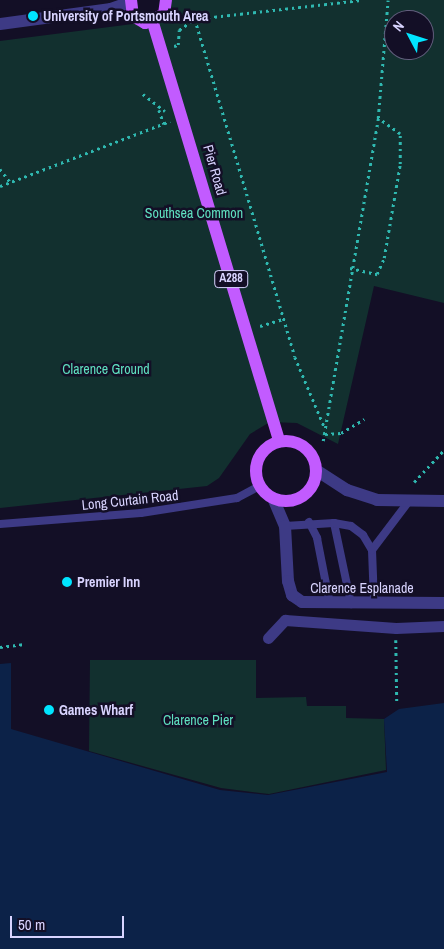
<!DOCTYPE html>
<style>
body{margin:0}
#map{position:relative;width:444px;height:949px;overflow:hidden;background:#130f26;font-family:"Archivo Narrow",sans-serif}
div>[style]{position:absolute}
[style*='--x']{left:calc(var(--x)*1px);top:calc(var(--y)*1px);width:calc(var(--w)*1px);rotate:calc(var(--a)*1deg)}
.green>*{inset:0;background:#12302f}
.water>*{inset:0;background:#0c2248}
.path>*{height:2.5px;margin-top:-1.25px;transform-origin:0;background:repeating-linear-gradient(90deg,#2fb8b0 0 2.5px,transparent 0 6.5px)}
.service>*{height:8px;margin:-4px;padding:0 4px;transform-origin:4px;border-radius:4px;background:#3d3a85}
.pedestrian>*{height:11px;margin:-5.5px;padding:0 5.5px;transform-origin:5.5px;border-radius:5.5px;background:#3d3a85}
.minor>*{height:12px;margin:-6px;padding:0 6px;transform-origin:6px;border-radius:6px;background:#3d3a85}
.tertiary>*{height:12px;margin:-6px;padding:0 6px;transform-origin:6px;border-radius:6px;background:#3d3a85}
.primary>*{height:12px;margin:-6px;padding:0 6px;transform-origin:6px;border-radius:6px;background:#c25bff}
.primary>.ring{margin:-6px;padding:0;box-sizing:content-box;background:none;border:12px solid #c25bff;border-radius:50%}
.dots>*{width:14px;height:14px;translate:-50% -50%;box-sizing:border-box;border:2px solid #130f26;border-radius:50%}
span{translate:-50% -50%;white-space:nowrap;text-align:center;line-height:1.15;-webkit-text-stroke:5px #130f26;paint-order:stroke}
.shield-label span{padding:1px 4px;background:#130f26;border:1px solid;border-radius:4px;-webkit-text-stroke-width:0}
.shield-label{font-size:12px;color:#d9d4ff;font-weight:700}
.poi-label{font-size:14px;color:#d9d4ff;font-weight:700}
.left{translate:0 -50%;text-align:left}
.street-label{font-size:14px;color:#d9d4ff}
.park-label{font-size:14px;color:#5fe0c0}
.north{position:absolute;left:384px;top:10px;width:50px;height:50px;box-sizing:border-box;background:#130f26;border:1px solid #625e7d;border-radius:50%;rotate:310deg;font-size:14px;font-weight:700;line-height:20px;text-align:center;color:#d9d4ff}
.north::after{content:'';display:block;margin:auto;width:18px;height:22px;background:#00e5ff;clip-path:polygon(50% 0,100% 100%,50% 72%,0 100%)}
.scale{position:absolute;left:10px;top:916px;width:114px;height:22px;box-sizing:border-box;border:2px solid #d9d4ff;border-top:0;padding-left:6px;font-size:15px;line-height:18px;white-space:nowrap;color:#d9d4ff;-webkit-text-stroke:4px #130f26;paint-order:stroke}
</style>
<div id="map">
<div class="green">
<i style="clip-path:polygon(evenodd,166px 0,444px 0,444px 303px,374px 286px,338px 444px,297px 423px,270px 422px,250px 434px,219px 478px,207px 486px,0 508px,0 41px,172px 19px,166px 0,394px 20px,424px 20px,424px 50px,394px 50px,394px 20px)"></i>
<i style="clip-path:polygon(90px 660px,256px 660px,256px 698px,306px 697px,307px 706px,346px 706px,346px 718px,384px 719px,386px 770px,269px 794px,221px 788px,89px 751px)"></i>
</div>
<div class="water">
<i style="clip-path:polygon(11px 663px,11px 729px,220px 790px,268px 795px,387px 772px,384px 719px,399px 709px,444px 703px,444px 949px,0 949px,0 664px)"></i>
</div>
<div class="path">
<i style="--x:195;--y:19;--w:352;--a:73.5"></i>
<i style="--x:295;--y:357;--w:75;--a:67.2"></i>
<i style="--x:174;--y:46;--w:4;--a:-14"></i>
<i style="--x:178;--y:45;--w:15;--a:-86"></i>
<i style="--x:179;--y:30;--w:19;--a:-35"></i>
<i style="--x:195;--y:19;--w:167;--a:-6.5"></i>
<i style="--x:143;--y:94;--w:28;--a:38"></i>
<i style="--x:159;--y:110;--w:15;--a:70"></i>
<i style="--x:0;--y:169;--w:16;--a:52"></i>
<i style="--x:0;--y:186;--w:182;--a:-20.9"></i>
<i style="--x:350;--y:268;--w:28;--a:13"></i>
<i style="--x:377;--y:274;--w:17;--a:-66"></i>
<i style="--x:384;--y:258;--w:95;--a:-80.3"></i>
<i style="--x:400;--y:164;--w:30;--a:-90"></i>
<i style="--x:400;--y:134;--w:27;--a:-144"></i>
<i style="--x:260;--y:326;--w:24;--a:-17"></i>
<i style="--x:325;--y:434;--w:16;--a:-4"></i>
<i style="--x:341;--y:433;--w:27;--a:-31"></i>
<i style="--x:323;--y:441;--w:328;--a:-80.3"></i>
<i style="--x:378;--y:118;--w:118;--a:-85.2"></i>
<i style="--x:414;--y:482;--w:44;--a:-46.8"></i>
<i style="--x:396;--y:640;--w:64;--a:89.1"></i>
<i style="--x:0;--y:647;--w:23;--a:-7"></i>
</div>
<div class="service">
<i style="--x:309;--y:522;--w:18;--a:63"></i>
<i style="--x:317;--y:538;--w:67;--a:78.9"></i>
<i style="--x:334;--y:523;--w:83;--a:78.1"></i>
<i style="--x:0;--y:524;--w:141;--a:-4.5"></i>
<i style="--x:141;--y:513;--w:97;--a:-8.9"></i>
<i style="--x:237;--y:498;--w:26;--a:-28"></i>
<i style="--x:285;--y:526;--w:49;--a:-3.5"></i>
<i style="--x:334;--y:523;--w:17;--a:10"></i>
<i style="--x:351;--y:526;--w:15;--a:37"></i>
<i style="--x:363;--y:535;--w:17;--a:59"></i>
<i style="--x:372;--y:550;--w:53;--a:87.8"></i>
<i style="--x:372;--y:550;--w:61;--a:-52.9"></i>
</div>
<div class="pedestrian">
<i style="--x:268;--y:638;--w:25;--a:-47"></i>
<i style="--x:285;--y:620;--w:111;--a:4.1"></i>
<i style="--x:396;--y:628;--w:48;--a:-2.4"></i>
</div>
<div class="minor">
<i style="--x:0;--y:24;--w:112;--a:-7.7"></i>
<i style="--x:111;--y:9;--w:20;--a:-20"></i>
</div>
<div class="tertiary">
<i style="--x:316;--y:470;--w:37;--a:33"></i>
<i style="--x:347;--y:490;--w:32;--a:18"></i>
<i style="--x:377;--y:500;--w:67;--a:0.9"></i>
<i style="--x:273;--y:498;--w:30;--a:67"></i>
<i style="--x:285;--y:526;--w:55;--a:86.9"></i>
<i style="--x:288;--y:581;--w:15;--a:74"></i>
<i style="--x:292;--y:595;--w:12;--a:35"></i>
<i style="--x:302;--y:602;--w:142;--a:0.4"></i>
</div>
<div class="primary">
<i style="--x:131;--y:0;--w:16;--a:83"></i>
<i style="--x:133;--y:16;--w:14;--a:30"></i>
<i style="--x:145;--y:23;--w:21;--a:-25"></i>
<i style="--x:164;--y:14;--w:14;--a:-82"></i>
<i style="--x:153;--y:23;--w:437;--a:73.2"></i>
<i class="ring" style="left:256px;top:441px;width:48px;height:48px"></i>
</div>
<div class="dots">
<i style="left:33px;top:16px;background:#00e5ff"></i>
<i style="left:67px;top:582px;background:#00e5ff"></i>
<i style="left:49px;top:710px;background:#00e5ff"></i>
</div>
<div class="shield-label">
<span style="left:231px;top:279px">A288</span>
</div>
<div class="poi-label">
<span class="left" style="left:43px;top:16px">University of Portsmouth Area</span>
<span class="left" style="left:77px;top:582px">Premier Inn</span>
<span class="left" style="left:59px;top:710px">Games Wharf</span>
</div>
<div class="street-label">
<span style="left:215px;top:170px;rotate:74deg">Pier Road</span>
<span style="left:130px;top:500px;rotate:-6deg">Long Curtain Road</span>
<span style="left:362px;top:588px">Clarence Esplanade</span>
</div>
<div class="park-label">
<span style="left:194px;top:213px">Southsea Common</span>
<span style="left:106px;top:369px">Clarence Ground</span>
<span style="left:198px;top:720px">Clarence Pier</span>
</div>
<div class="north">N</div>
<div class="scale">50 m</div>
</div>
